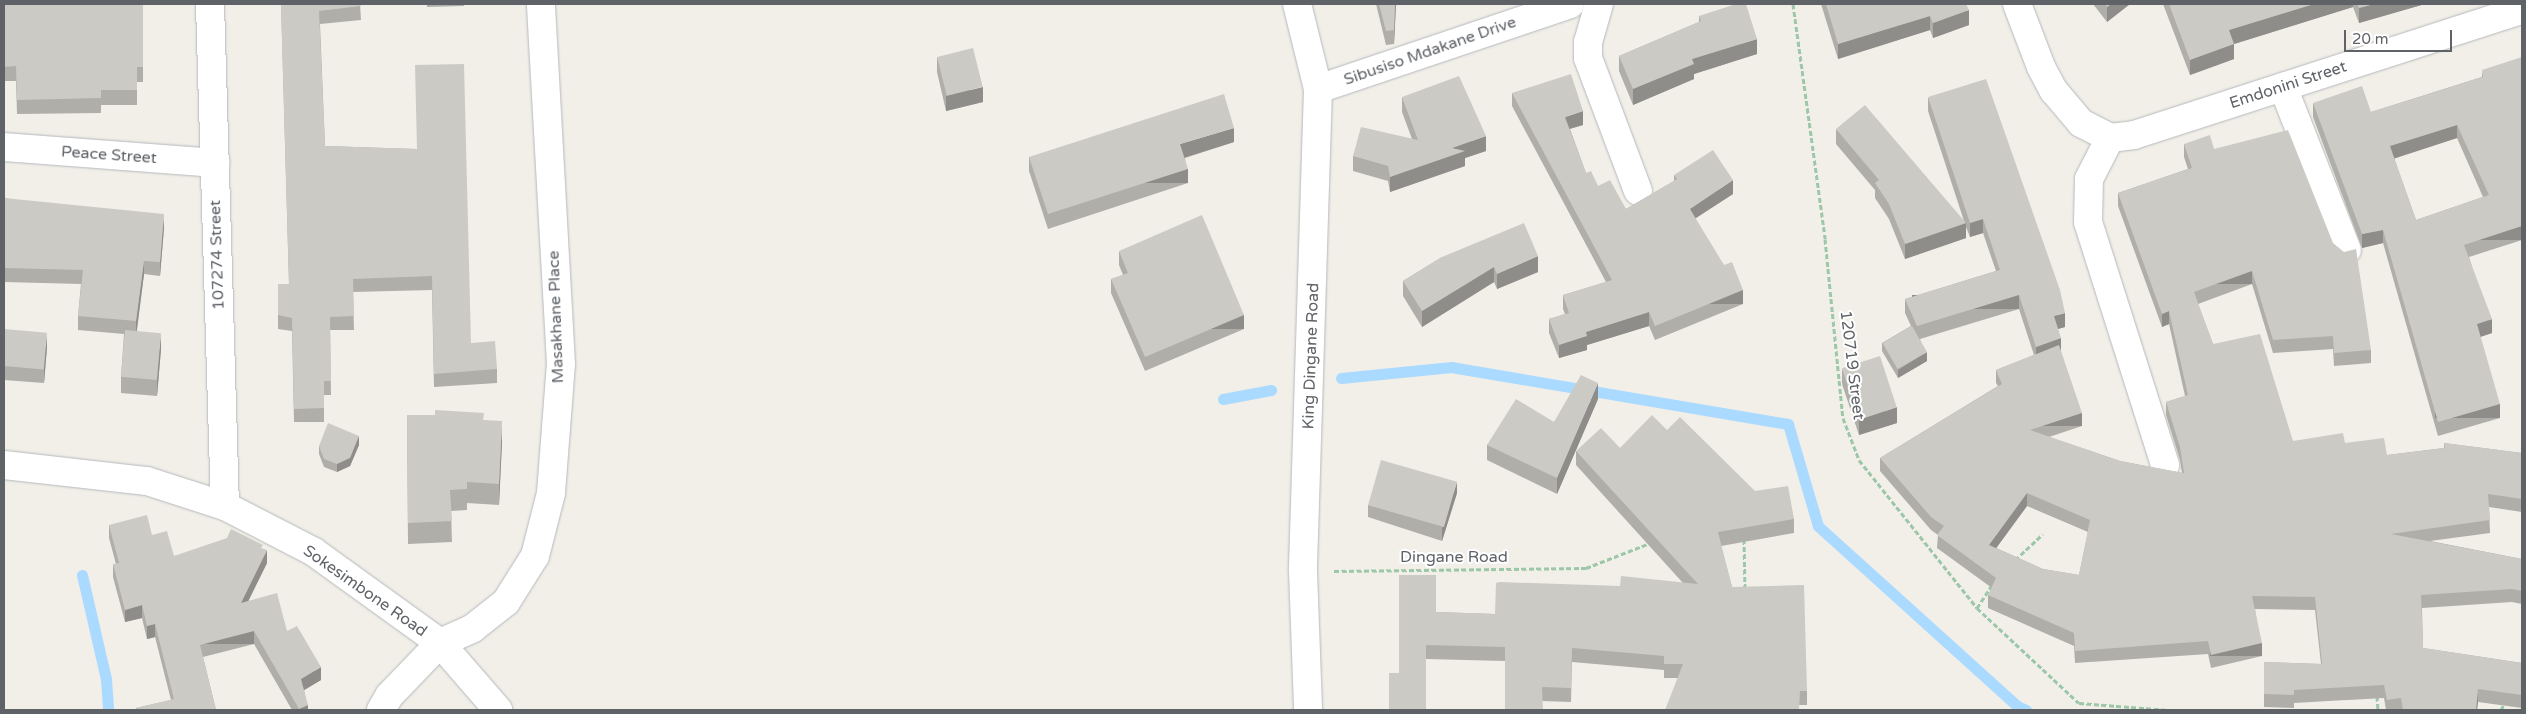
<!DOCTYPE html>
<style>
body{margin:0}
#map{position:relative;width:2526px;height:714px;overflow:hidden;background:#f1efe8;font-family:"Varela Round",sans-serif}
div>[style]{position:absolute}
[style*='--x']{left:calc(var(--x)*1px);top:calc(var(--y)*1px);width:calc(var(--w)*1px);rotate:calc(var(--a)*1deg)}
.stream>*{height:11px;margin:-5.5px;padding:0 5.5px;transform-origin:5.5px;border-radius:5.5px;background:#aadaff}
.path>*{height:3px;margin-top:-1.5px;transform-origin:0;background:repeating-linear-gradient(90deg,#9cc7a9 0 5px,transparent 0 7.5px)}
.roads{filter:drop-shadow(0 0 1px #b5b8bc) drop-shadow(0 0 1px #b5b8bc)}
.minor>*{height:28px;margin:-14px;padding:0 14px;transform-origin:14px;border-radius:14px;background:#fff}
.wall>*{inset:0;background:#afaea9}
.shaded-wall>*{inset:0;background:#8f8d8a;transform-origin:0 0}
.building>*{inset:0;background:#cccac5;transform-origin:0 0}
span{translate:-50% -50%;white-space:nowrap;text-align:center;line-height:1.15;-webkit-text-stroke:4px #fff;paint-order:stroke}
.street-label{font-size:16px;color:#5f6368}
.frame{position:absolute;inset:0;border:5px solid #5f6368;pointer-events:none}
.scale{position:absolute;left:2344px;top:30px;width:108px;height:22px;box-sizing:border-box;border:2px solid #5f6368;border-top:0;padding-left:6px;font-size:15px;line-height:18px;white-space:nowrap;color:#5f6368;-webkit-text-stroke:4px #fff;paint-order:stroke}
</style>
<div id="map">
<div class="stream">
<i style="--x:1341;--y:378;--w:111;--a:-5.7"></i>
<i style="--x:1451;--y:367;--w:342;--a:9.6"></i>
<i style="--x:1788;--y:424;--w:106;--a:73.6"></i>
<i style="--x:1818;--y:526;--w:268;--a:42.1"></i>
<i style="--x:2017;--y:706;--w:10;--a:24"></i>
<i style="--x:1223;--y:399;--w:49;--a:-10.6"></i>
<i style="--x:82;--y:575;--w:107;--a:77"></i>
<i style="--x:106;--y:679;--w:31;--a:86"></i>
</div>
<div class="path">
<i style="--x:1793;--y:4;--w:237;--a:82.2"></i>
<i style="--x:1825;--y:239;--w:180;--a:84.3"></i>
<i style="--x:1843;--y:418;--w:45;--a:69.1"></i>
<i style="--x:1859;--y:460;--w:189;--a:51.4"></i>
<i style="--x:1977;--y:608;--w:139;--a:43"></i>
<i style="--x:2079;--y:703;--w:90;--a:4.4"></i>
<i style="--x:1744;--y:539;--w:52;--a:88.9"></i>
<i style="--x:2015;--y:560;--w:38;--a:-43"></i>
<i style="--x:1334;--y:571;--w:252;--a:-0.7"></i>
<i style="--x:1586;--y:568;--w:69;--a:-21.3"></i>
<i style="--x:1977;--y:608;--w:27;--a:-57"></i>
<i style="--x:2377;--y:696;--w:14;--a:86"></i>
<i style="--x:2501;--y:710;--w:7;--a:-63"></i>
</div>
<div class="roads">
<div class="minor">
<i style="--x:210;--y:4;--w:502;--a:88.29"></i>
<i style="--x:1297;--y:4;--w:88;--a:76.1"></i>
<i style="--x:1318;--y:89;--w:482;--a:91.8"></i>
<i style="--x:1303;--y:571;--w:139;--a:87.9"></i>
<i style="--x:1599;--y:4;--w:40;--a:106"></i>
<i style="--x:1588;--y:42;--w:16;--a:90"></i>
<i style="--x:1588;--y:58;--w:142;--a:69.4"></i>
<i style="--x:2017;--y:4;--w:67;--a:69.1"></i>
<i style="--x:2041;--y:67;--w:27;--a:62"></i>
<i style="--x:2054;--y:91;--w:42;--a:49.8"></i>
<i style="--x:2081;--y:123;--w:33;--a:27"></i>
<i style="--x:2110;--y:138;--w:24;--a:-7"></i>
<i style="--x:2134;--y:135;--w:408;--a:-17.9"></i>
<i style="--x:2283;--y:87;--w:175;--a:68.6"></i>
<i style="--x:1318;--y:89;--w:266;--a:-18.6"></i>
<i style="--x:2110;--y:138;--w:46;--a:117.1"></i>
<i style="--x:2089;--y:179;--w:43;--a:91.3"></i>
<i style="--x:2088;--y:222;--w:255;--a:72.4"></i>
<i style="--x:4;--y:147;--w:212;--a:4.3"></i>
<i style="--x:4;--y:465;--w:144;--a:6.4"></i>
<i style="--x:147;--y:481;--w:82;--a:17.8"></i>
<i style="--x:225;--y:506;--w:100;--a:27.3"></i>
<i style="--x:314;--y:552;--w:155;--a:35.8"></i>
<i style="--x:440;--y:643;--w:89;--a:49.1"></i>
<i style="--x:381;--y:710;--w:16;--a:-60"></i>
<i style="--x:389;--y:696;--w:74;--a:-46.1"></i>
<i style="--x:440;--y:643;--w:36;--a:-24"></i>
<i style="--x:473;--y:628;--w:42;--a:-38.2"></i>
<i style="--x:506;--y:602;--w:54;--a:-57.8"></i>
<i style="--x:535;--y:556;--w:65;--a:-75.7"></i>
<i style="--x:551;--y:493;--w:129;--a:-85.6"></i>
<i style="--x:561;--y:364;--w:361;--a:-93.2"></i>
</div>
</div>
<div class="wall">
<i style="clip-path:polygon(4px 4px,143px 4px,143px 82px,137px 82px,137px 105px,101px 105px,101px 113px,17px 114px,16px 81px,4px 81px)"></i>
<i style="clip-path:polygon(281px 4px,360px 4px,361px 20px,320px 24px,325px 146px,416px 149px,471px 343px,497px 369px,497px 383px,434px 387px,432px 290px,353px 292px,354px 330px,330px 330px,331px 395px,324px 395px,324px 422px,294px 422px,292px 331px,278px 329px,278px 284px,289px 284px)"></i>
<i style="clip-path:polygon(427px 4px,464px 4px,464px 6px,427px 7px)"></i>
<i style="clip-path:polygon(1376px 4px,1396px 4px,1394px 44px,1386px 45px)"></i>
<i style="clip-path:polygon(1821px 4px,1966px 4px,1969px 25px,1933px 38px,1930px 30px,1838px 59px)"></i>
<i style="clip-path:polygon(2093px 4px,2130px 4px,2107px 22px)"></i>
<i style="clip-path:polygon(2163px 4px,2425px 4px,2359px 23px,2353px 7px,2234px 44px,2234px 59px,2190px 75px)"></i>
<i style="clip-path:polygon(1699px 16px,1757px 54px,1694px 74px,1694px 79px,1633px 105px,1619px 71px,1619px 56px,1699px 22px)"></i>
<i style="clip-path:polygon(937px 57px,983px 102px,946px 111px,937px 72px)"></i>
<i style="clip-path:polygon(evenodd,2482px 70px,2522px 240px,2469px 257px,2492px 333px,2480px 337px,2500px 418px,2438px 436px,2383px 243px,2362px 248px,2313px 117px,2313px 103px,2371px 112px,2482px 77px,2482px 70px,2457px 138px,2483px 197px,2416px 220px,2394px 158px,2457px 138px)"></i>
<i style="clip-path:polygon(1512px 93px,1583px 125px,1570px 129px,1586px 173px,1598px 186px,1626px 209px,1674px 181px,1674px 175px,1733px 194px,1695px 218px,1743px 304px,1655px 340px,1649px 326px,1587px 345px,1587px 350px,1559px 358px,1549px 333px,1549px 319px,1565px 314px,1563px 309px,1563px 295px,1606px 282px,1512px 106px)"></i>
<i style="clip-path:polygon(1402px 97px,1486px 151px,1465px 158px,1465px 166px,1390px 192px,1388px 181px,1353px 171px,1353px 156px,1412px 139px,1402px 112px)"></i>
<i style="clip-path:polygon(evenodd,1928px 97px,2065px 327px,2058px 329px,2061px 352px,2082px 426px,2049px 437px,2120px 461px,2182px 473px,2180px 460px,2166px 415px,2166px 402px,2185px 396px,2169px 324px,2162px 327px,2118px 206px,2118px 193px,2188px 169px,2184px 157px,2184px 144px,2214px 149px,2371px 350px,2371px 363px,2334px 366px,2333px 349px,2273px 353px,2252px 284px,2198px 304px,2213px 344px,2293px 441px,2345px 443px,2387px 455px,2444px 448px,2444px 443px,2522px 453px,2522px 512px,2489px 507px,2490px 533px,2430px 541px,2522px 559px,2522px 604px,2512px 602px,2422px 608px,2423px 648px,2522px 663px,2522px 708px,2478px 702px,2477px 710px,2386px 710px,2384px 698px,2294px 703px,2294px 708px,2264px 707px,2264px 662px,2321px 664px,2315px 610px,2255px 609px,2262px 656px,2211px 668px,2208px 654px,2075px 663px,2074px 646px,1988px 608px,1988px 595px,1992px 588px,1937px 548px,1938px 535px,1931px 530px,1880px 471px,1880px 458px,1998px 386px,1996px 383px,1996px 370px,2034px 355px,2019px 309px,1920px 339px,1927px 361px,1898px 378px,1882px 351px,1882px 343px,1911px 326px,1905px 313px,1905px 299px,1996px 271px,1983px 233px,1970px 237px,1966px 227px,1966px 238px,1905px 259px,1889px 219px,1875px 198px,1875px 190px,1836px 144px,1836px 129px,1964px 221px,1928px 111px,1928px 97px,2027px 506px,2088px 532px,2079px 575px,2043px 569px,1996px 548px,2027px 506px)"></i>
<i style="clip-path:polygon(1234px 142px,1185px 158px,1188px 183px,1048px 229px,1029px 171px,1029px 157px)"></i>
<i style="clip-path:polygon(4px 198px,164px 228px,160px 276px,144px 274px,137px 331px,161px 349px,157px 396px,121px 393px,121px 377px,124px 334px,78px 330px,78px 316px,81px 284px,4px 282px)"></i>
<i style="clip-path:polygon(1119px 251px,1244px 329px,1145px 371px,1111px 293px,1111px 279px,1123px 275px,1119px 265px)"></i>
<i style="clip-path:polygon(1442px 257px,1538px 272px,1497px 289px,1494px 282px,1422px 327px,1403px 296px,1403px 281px)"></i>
<i style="clip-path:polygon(4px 329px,47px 347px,44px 383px,4px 380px)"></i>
<i style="clip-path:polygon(1842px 369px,1897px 423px,1859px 435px,1842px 384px)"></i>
<i style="clip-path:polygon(1598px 399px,1557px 494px,1487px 460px,1487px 445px,1554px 422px)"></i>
<i style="clip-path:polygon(407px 415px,484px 420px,502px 442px,499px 505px,467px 503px,467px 510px,451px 511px,452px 542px,408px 544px)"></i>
<i style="clip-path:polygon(1667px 430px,1794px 519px,1794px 533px,1721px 546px,1732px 587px,1807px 691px,1807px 705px,1800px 705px,1678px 678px,1664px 678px,1664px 670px,1572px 662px,1571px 702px,1542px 701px,1505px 661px,1426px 659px,1399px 673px,1436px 612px,1495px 614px,1620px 586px,1683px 583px,1576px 465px,1576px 451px,1620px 448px)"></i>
<i style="clip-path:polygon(359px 445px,350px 466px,337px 472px,324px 467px,319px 454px,319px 446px)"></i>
<i style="clip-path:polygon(1457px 493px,1442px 541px,1368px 517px,1368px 505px)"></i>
<i style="clip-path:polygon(109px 525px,152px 535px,174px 556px,263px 549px,267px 563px,248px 601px,287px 631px,321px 680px,304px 690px,308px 710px,292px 710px,254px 644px,203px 657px,216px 710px,136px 710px,136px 708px,171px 700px,155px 637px,147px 639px,142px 618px,125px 622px,113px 577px,113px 564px,116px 564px,109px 538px)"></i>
</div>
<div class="shaded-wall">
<i style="clip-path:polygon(1395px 4px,1396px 4px,1394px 44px,1394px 30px)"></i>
<i style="clip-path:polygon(2111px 4px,2130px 4px,2107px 22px,2107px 7px)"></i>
<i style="clip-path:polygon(2314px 4px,2353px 4px,2353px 7px,2234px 44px,2234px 59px,2190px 75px,2190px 60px,2229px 30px)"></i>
<i style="clip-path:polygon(2374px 4px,2425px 4px,2359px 23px,2359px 8px)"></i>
<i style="clip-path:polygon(1969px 10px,1969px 25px,1933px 38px,1933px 23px)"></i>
<i style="clip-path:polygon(1930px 16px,1930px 30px,1838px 59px,1838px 44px)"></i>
<i style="clip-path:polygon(1757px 39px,1757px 54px,1694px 74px,1694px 79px,1633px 105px,1633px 89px,1692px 59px)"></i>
<i style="clip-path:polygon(983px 87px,983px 102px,946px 111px,946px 96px)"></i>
<i style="clip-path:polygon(1583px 111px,1583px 125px,1565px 130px,1565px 117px)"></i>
<i style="clip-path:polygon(2457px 125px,2457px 138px,2390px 160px,2390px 146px)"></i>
<i style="clip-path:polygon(1234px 128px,1234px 142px,1180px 159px,1180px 144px)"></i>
<i style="clip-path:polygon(1486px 136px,1486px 151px,1465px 158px,1465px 166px,1390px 192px,1390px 177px,1452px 148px)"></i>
<i style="left:1188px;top:169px;width:14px;height:147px;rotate:90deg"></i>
<i style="clip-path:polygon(1733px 180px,1733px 194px,1690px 222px,1690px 209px)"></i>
<i style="clip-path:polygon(164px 214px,164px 228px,160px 276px,160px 262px)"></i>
<i style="clip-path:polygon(1983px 219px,1983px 233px,1970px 237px,1970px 223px)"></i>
<i style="clip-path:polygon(1966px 223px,1966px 238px,1905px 259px,1905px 244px)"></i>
<i style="left:2522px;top:226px;width:14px;height:61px;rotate:90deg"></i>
<i style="clip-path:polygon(2383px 230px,2383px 243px,2362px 248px,2362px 234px)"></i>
<i style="clip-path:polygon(1538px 256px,1538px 272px,1497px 289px,1497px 274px)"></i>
<i style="clip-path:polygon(144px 261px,144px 274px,136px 335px,136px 321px)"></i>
<i style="clip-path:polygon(1494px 267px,1494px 282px,1422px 327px,1422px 311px)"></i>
<i style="left:2252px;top:271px;width:13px;height:62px;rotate:90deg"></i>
<i style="left:1743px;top:290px;width:14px;height:95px;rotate:90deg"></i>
<i style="left:2019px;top:295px;width:14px;height:107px;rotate:90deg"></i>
<i style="clip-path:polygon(2169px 311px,2169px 324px,2162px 327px,2162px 314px)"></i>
<i style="clip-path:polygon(1649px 312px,1649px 326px,1587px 345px,1587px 350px,1559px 358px,1559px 345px,1586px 332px)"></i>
<i style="clip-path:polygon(2065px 313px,2065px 327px,2054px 330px,2054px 316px)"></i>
<i style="left:1244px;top:315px;width:14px;height:108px;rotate:90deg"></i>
<i style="clip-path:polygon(2492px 319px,2492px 333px,2477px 338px,2477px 324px)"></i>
<i style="clip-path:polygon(47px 333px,47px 347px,44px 383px,44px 369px)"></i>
<i style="clip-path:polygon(161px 333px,161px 349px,157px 396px,157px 380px)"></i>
<i style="clip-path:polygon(2061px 338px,2061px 352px,2036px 361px,2036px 347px)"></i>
<i style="clip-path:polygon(1927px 352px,1927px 361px,1898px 378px,1898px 370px)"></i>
<i style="clip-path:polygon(1598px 383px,1598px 399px,1557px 494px,1557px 478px)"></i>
<i style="left:2500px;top:404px;width:14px;height:65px;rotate:90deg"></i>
<i style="clip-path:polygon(1897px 407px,1897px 423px,1859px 435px,1859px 420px)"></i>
<i style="left:2082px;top:413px;width:13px;height:55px;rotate:90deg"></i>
<i style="clip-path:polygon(502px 421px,502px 442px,499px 505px,499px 484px)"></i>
<i style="clip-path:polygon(359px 436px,359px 445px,350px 466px,337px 472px,337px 464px)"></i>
<i style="clip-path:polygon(1457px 482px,1457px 493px,1442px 541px,1442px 529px)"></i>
<i style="clip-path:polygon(2027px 493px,2027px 506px,1989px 558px,1989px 545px)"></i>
<i style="clip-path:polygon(267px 550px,267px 563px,241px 616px,241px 603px)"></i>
<i style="clip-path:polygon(142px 605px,142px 618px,125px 622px,125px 610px)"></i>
<i style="clip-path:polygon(155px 624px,155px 637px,147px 639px,147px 626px)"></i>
<i style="left:254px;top:631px;width:13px;height:56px;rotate:90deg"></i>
<i style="left:2262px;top:643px;width:13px;height:52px;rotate:90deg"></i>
<i style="clip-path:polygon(321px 667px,321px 680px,301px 692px,301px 679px)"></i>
<i style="clip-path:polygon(2478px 689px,2478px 702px,2477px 710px,2476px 710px)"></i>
<i style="clip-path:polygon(308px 705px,308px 710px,299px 710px,299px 709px)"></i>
</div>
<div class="building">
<i style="clip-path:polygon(4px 4px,143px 4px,143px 67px,137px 67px,137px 90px,101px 90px,101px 98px,17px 100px,16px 66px,4px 67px)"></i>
<i style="clip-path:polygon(281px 4px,360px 4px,361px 6px,319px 11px,325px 146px,417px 149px,415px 65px,464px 64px,471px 343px,495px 341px,497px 369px,434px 374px,432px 276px,353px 279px,354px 316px,330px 317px,331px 381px,324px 381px,324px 408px,294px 409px,292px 318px,278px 315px,278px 284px,289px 284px)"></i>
<i style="clip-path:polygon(1379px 4px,1395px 4px,1394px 30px,1386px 31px)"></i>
<i style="clip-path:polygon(1736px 4px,1746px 4px,1757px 39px,1692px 59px,1694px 64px,1633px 89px,1619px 56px,1701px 21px,1699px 16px)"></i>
<i style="clip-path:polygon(1826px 4px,1966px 4px,1969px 10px,1933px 23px,1930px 16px,1838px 44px)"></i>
<i style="clip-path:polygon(2105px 4px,2111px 4px,2107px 7px)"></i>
<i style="clip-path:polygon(2169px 4px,2314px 4px,2229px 30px,2234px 44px,2190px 60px)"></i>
<i style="clip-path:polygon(2358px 4px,2374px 4px,2359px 8px)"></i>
<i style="left:973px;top:48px;width:40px;height:37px;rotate:76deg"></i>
<i style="clip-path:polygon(evenodd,2522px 57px,2522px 226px,2464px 245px,2492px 319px,2477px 324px,2500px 404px,2438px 422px,2383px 230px,2362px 234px,2313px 103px,2362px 86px,2371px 112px,2483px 77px,2482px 70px,2522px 57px,2457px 125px,2489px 195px,2416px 220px,2390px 146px,2457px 125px)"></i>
<i style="clip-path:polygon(1571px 74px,1583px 111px,1565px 117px,1586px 173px,1591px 171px,1598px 186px,1610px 180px,1626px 209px,1677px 179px,1674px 175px,1713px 150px,1733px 180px,1690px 209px,1724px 265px,1732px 262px,1743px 290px,1655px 326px,1649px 312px,1586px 332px,1587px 336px,1559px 345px,1549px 319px,1569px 313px,1563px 295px,1612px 280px,1512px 93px)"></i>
<i style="clip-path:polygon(1459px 76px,1486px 136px,1452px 148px,1465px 151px,1390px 177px,1388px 166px,1353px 156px,1361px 127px,1418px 140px,1402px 97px)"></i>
<i style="clip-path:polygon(1986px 79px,2060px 290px,2065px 313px,2054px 316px,2061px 338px,2036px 347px,2019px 295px,1917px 326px,1905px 299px,2000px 270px,1983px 219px,1970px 223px,1928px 97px)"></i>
<i style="clip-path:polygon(1224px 94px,1234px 128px,1180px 144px,1188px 169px,1048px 214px,1029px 157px)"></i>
<i style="clip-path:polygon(1865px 105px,1966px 223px,1905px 244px,1889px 204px,1875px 183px,1879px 180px,1836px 129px)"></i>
<i style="clip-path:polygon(evenodd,2288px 130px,2333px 243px,2344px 252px,2356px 249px,2371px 350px,2334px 353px,2333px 336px,2273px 340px,2252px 271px,2194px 292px,2213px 344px,2260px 334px,2293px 441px,2343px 433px,2345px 443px,2384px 438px,2387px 455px,2445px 448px,2444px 443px,2522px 453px,2522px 499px,2488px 494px,2490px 520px,2391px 534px,2522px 559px,2522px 591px,2512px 589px,2421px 595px,2423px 648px,2522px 663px,2522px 695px,2478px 689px,2476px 710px,2403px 710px,2401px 698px,2387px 700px,2384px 685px,2294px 690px,2294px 695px,2264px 694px,2264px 662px,2322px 664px,2315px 597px,2252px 596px,2262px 643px,2211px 655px,2208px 641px,2075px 651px,2074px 633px,1988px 595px,1996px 578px,1937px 535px,1944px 526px,1931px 517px,1880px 458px,2002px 384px,1996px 370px,2059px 345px,2082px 413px,2030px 430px,2120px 461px,2184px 473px,2180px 447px,2166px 402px,2188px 395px,2169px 311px,2162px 314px,2118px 193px,2192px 168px,2184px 144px,2210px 135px,2214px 149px,2288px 130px,2027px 493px,2090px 520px,2079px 575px,2043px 569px,1989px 545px,2027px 493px)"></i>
<i style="clip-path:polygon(4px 198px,164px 214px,160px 262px,144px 261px,136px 321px,78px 316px,83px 270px,4px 268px)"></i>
<i style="clip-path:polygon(1202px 215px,1244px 315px,1145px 357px,1111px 279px,1128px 273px,1119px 251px)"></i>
<i style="clip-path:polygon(1524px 223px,1538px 256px,1497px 274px,1494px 267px,1422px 311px,1403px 281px,1442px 257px)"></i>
<i style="left:1912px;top:326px;width:30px;height:34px;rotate:60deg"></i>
<i style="left:4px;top:329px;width:43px;height:37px;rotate:5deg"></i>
<i style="left:125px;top:330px;width:36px;height:47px;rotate:5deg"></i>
<i style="left:1880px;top:356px;width:54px;height:40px;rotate:72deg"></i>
<i style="clip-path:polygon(1581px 375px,1598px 383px,1557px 478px,1487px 445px,1516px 399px,1554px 422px)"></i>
<i style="clip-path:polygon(435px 410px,484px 413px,483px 420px,502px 421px,499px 484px,467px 482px,467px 489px,450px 490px,452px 521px,408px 523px,407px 415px,435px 415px)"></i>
<i style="clip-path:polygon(1652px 415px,1667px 430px,1680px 417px,1755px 491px,1788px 486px,1794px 519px,1718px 532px,1732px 587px,1804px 585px,1807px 691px,1800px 691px,1799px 710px,1665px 710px,1683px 664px,1664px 664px,1664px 656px,1572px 648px,1571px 688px,1542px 687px,1543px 710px,1505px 710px,1505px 647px,1426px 645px,1426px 710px,1389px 710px,1389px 673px,1399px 673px,1399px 575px,1436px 575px,1436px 612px,1495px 614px,1496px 583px,1499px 582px,1620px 586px,1621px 576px,1698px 584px,1576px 451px,1601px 428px,1620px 448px)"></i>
<i style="clip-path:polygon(328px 423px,359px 436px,350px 458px,337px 464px,324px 459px,319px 446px)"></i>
<i style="left:1381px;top:460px;width:79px;height:47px;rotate:16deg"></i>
<i style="clip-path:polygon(147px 515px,152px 535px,167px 531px,174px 556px,227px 538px,231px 529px,263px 545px,261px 548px,267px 550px,241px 603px,277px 593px,287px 631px,297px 626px,321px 667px,301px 679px,308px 705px,299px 709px,254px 631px,200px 645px,216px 710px,137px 710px,136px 708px,174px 699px,155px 624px,147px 626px,142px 605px,125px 610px,113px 564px,119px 563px,109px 525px)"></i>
</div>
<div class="street-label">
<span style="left:1430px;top:51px;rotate:-19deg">Sibusiso Mdakane Drive</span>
<span style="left:2288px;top:85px;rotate:-18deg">Emdonini Street</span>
<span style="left:109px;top:155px;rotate:4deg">Peace Street</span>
<span style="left:217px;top:255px;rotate:-92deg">107274 Street</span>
<span style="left:556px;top:317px;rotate:-92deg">Masakhane Place</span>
<span style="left:1311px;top:356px;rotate:-88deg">King Dingane Road</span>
<span style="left:1852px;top:365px;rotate:83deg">120719 Street</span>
<span style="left:1454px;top:557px">Dingane Road</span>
<span style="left:365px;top:591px;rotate:35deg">Sokesimbone Road</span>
</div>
<div class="frame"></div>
<div class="scale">20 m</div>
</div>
